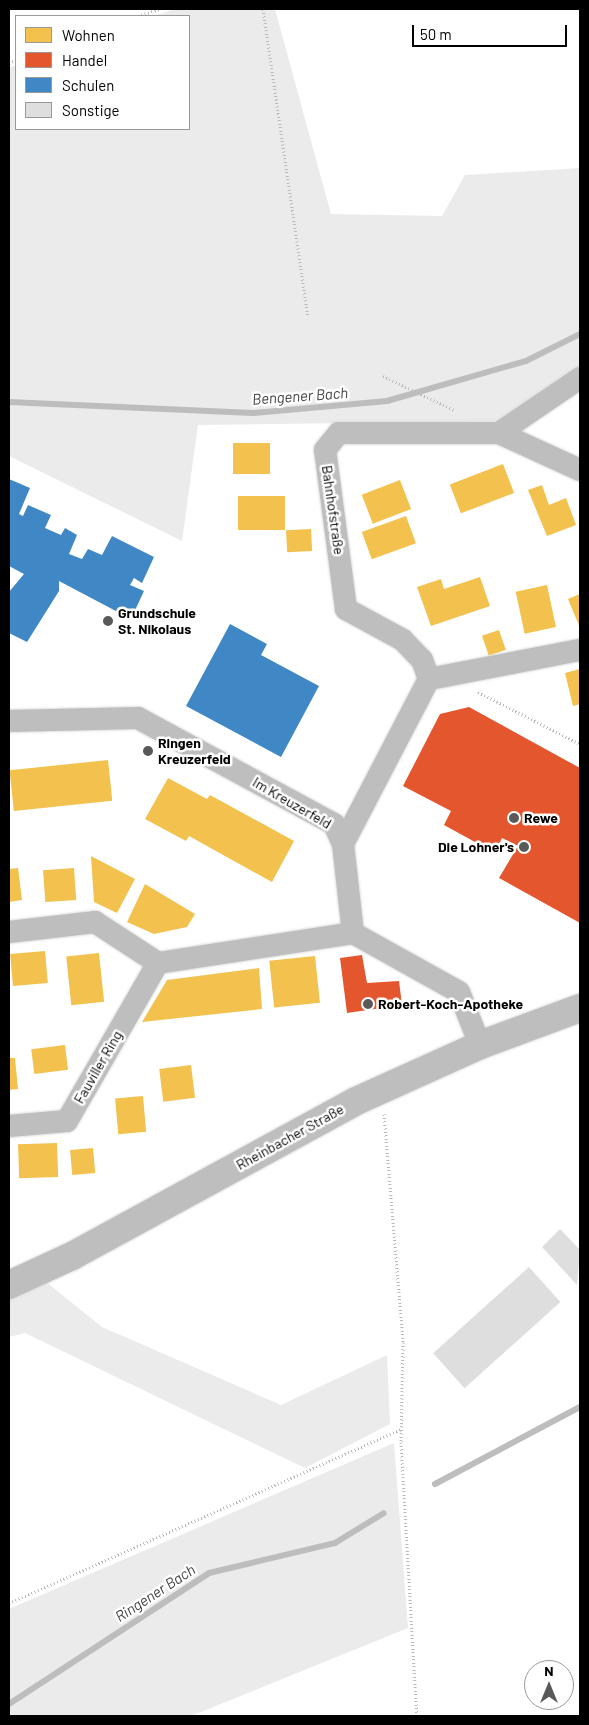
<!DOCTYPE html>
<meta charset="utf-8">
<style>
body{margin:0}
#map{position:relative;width:589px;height:1725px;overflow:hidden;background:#fff;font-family:Barlow,sans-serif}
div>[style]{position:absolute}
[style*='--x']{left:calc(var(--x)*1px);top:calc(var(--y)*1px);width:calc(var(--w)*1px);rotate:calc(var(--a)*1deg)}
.green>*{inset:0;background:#ebebeb}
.homes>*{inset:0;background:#f2c14e;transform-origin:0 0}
.shops>*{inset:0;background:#e4572e}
.schools>*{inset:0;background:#3f88c5}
.stream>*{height:6px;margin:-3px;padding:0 3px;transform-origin:3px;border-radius:3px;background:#bdbdbd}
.building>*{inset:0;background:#dedede;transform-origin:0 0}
.path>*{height:3px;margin-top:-1.5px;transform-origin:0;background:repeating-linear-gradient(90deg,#b9b9b9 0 1px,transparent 0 3.5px)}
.roads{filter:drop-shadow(0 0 1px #dbdbdb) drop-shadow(0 0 1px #dbdbdb)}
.minor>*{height:22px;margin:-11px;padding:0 11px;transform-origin:11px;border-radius:11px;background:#bebebe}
.major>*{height:28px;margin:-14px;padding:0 14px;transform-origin:14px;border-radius:14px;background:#bebebe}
.dots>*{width:14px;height:14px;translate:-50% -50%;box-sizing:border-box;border:2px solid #fff;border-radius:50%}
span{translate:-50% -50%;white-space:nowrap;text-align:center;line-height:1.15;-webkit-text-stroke:5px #fff;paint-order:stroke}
.street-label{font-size:14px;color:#000}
.poi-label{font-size:14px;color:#000;font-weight:700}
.left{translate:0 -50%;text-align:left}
.right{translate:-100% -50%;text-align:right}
.water-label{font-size:15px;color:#424242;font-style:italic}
.frame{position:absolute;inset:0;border:10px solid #000;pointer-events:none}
.legend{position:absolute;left:15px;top:15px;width:175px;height:115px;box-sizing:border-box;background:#fff;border:1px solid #999;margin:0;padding:6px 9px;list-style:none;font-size:15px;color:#000}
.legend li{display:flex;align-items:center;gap:10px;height:25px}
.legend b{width:25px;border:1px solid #999}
.north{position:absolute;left:524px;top:1660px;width:50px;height:50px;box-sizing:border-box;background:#fff;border:1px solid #999;border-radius:50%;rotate:0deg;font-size:14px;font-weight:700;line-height:20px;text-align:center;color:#000}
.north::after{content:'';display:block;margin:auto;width:18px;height:22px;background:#595959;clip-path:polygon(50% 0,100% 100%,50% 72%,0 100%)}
.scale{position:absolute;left:412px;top:25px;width:155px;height:22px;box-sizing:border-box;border:2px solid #000;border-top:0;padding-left:6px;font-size:15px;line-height:18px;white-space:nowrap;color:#000;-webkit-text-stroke:4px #fff;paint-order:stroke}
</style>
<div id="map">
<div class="green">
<i style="clip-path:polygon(175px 9px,275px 9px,331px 214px,442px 216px,465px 175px,580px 168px,580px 369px,502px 421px,198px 425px,182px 541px,9px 456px,9px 68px,16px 65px,16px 129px,189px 129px,189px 16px,154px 16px)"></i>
<i style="clip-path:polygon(45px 1281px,102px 1327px,281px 1405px,387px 1355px,390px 1424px,305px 1468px,25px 1333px,9px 1337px,9px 1295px)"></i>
<i style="clip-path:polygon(394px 1443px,408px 1628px,191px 1716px,9px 1716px,9px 1609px)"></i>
</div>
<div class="homes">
<i style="left:233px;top:443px;width:37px;height:31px"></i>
<i style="left:503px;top:464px;width:31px;height:57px;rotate:69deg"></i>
<i style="left:400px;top:480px;width:31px;height:41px;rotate:69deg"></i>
<i style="clip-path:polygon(542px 485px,549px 505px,566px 498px,576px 525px,547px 536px,528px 490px)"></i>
<i style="left:238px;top:496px;width:47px;height:34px"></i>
<i style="left:406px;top:516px;width:29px;height:47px;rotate:70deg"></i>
<i style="left:311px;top:529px;width:22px;height:25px;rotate:87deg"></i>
<i style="clip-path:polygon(480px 577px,490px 606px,431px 626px,417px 587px,441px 579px,444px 589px)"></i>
<i style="left:547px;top:585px;width:43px;height:32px;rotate:78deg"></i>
<i style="clip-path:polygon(580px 594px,580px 628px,568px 599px)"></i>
<i style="left:499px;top:630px;width:21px;height:18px;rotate:71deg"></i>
<i style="clip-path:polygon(580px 669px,580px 704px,573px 706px,565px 673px)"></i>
<i style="left:108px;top:760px;width:41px;height:99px;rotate:84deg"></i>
<i style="clip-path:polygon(168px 778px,207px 799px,210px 795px,294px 841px,272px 882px,189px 836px,186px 841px,145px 819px)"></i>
<i style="clip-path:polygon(91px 856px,135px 879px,117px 913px,94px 902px)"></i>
<i style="clip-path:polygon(18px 868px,22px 900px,9px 902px,9px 869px)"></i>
<i style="left:74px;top:868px;width:32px;height:31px;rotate:86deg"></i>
<i style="clip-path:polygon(145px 884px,195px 914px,187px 927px,154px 934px,127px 922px)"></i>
<i style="left:45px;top:951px;width:32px;height:35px;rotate:85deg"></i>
<i style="left:99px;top:953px;width:49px;height:33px;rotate:84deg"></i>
<i style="left:315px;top:956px;width:47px;height:46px;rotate:84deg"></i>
<i style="clip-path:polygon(259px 968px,262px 1009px,142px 1022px,167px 980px)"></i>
<i style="left:65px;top:1045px;width:25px;height:34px;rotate:83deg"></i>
<i style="clip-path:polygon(9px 1058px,15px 1058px,18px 1089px,9px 1090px)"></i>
<i style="left:191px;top:1065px;width:33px;height:32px;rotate:83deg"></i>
<i style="left:143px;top:1096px;width:36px;height:28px;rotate:85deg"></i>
<i style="left:57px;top:1143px;width:34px;height:39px;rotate:88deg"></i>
<i style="left:93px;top:1148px;width:25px;height:23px;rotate:85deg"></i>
</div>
<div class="shops">
<i style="clip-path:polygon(469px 707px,580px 768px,580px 923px,499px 878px,518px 846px,502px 838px,495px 853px,444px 825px,451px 811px,403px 786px,440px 714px)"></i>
<i style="clip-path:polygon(362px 955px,367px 983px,399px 981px,402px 1005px,347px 1013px,340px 958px)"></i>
</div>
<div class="schools">
<i style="clip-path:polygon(9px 479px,30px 488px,19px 514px,23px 516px,28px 505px,51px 515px,45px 528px,61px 535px,65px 528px,77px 535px,69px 554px,82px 559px,88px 549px,102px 555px,112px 536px,154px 557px,142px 583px,134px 578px,130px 585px,144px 591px,131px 619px,59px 581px,59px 591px,27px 642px,9px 633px,9px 592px,24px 574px,9px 566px)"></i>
<i style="clip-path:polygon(230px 624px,267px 644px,261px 655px,319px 686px,281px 757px,186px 706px)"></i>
</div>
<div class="stream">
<i style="--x:9;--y:402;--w:244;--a:2.6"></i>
<i style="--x:253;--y:413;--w:135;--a:-5.1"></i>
<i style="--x:387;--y:401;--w:145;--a:-16.1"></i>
<i style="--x:526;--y:361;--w:60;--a:-26.6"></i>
<i style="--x:435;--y:1484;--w:164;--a:-28"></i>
<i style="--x:9;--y:1704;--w:239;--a:-33.2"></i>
<i style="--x:209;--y:1573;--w:130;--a:-13.4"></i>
<i style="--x:335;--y:1543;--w:57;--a:-31.5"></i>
</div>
<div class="building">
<i style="clip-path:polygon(560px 1229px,580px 1250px,577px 1285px,542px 1247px)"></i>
<i style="left:529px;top:1267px;width:47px;height:129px;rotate:48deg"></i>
</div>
<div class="path">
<i style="--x:263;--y:9;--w:311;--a:81.7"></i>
<i style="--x:138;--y:16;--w:22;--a:-18"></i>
<i style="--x:9;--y:63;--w:8;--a:-23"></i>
<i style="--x:383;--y:376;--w:79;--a:25.6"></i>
<i style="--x:478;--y:692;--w:114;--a:27"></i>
<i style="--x:384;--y:1114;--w:229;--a:85.2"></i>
<i style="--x:403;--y:1342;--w:100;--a:91.1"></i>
<i style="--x:401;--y:1442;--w:274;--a:86.7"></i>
<i style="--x:9;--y:1603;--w:429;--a:-23.9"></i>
</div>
<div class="roads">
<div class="minor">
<i style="--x:499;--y:433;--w:98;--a:-34.2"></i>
<i style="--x:429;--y:679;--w:154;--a:-10.9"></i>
<i style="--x:9;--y:721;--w:129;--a:-1.3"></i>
<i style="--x:138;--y:718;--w:223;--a:28.4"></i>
<i style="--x:334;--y:824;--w:22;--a:66"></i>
<i style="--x:343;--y:844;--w:90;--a:83.6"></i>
<i style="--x:353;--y:933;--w:121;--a:29.1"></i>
<i style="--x:459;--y:992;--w:57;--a:68.4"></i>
<i style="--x:343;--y:844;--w:186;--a:-62.5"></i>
<i style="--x:429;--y:679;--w:20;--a:-110"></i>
<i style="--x:422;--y:660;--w:28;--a:-134"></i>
<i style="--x:403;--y:640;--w:65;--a:-151.5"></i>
<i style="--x:346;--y:609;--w:160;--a:-97.5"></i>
<i style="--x:325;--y:450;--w:22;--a:-51"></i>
<i style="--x:339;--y:433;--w:160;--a:0"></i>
<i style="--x:499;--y:433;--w:89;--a:24.6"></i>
<i style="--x:9;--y:932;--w:87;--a:-6.6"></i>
<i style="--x:95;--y:922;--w:75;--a:33.1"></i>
<i style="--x:158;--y:963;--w:197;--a:-8.7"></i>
<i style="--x:9;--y:1126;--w:58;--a:-4.9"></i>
<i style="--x:67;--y:1121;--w:182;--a:-60.1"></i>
</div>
<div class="major">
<i style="--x:9;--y:1285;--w:69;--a:-24.7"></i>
<i style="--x:72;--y:1256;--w:321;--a:-28.6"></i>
<i style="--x:354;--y:1102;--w:138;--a:-24.3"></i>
<i style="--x:480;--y:1045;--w:107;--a:-20.3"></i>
</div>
</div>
<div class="dots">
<i style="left:108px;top:621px;background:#595959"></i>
<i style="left:148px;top:751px;background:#595959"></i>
<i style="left:514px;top:818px;background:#595959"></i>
<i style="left:524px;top:847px;background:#595959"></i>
<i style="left:368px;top:1004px;background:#595959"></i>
</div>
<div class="street-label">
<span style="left:333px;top:510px;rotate:82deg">Bahnhofstraße</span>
<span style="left:292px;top:803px;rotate:30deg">Im Kreuzerfeld</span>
<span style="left:98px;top:1067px;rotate:-60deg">Fauviller Ring</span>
<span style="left:290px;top:1137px;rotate:-29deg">Rheinbacher Straße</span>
</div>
<div class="poi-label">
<span class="left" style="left:118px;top:621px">Grundschule<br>St. Nikolaus</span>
<span class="left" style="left:158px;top:751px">Ringen<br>Kreuzerfeld</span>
<span class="left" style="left:524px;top:818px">Rewe</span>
<span class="right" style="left:514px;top:847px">Die Lohner's</span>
<span class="left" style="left:378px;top:1004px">Robert-Koch-Apotheke</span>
</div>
<div class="water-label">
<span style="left:300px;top:396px;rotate:-4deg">Bengener Bach</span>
<span style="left:155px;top:1593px;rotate:-33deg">Ringener Bach</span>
</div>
<div class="frame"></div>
<ul class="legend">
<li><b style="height:14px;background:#f2c14e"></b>Wohnen</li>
<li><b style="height:14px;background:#e4572e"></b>Handel</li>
<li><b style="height:14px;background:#3f88c5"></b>Schulen</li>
<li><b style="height:14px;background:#dedede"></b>Sonstige</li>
</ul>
<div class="north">N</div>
<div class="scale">50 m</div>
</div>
